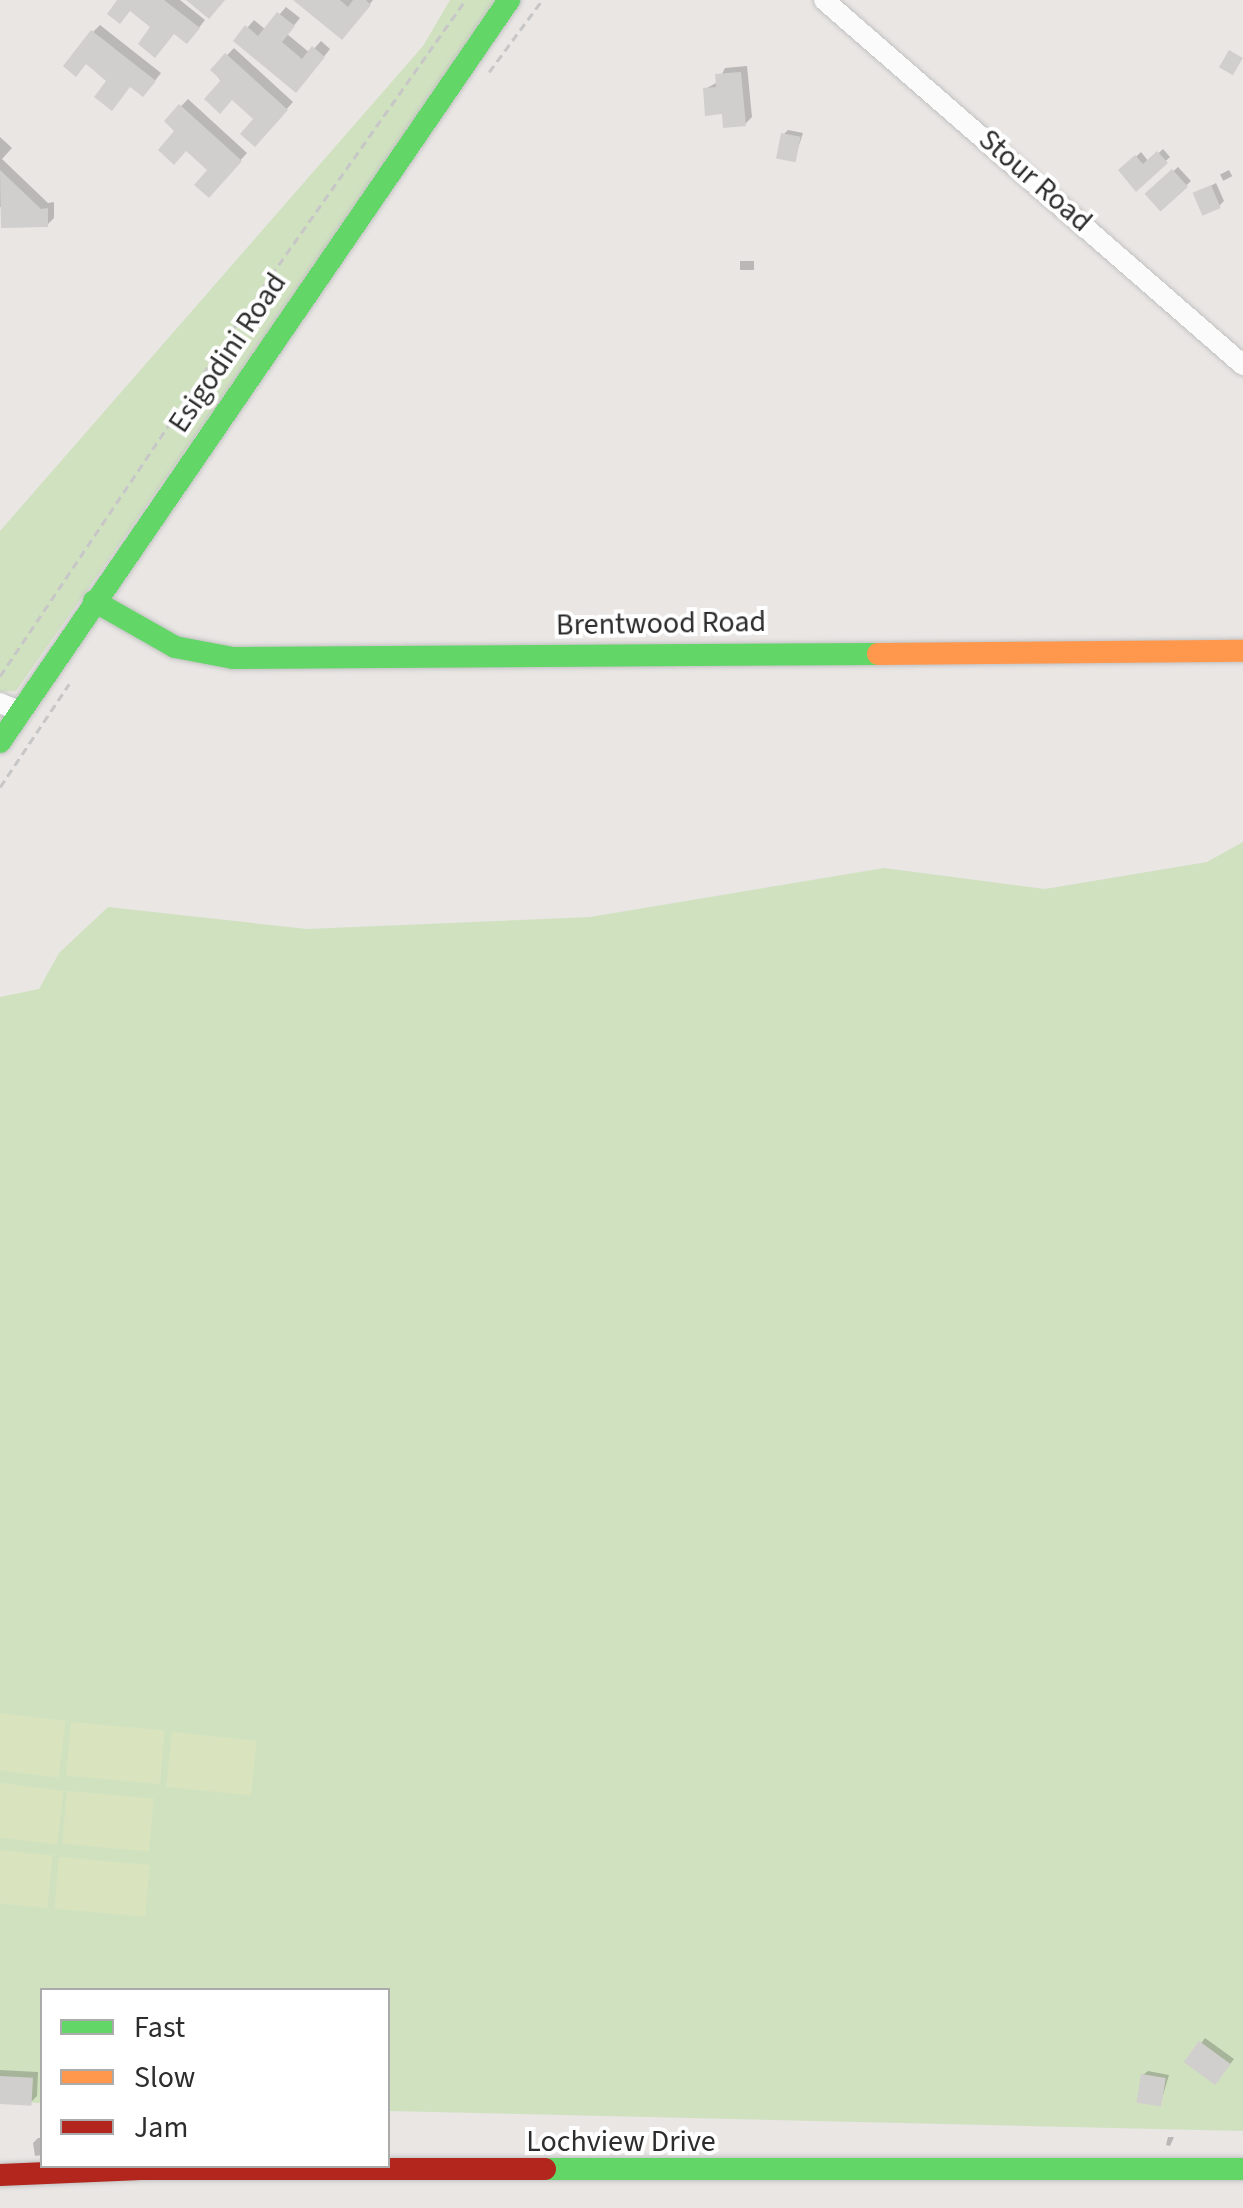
<!DOCTYPE html>
<style>
body{margin:0}
#map{position:relative;width:1243px;height:2208px;overflow:hidden;background:#e9e6e4;font-family:"Source Sans 3",sans-serif}
div>[style]{position:absolute}
[style*='--x']{left:calc(var(--x)*1px);top:calc(var(--y)*1px);width:calc(var(--w)*1px);rotate:calc(var(--a)*1deg)}
.green>*{inset:0;background:#d0e1c0}
.pitch>*{inset:0;background:#d9e4bf;transform-origin:0 0}
.shadow>*{inset:0;background:#0003;transform-origin:0 0}
.building>*{inset:0;background:#d1cfcd;transform-origin:0 0}
.path>*{height:2.5px;margin-top:-1.25px;transform-origin:0;background:repeating-linear-gradient(90deg,#c7c7c7 0 8px,transparent 0 13px)}
.roads{filter:drop-shadow(0 0 2px #c2c2c2) drop-shadow(0 0 2px #c2c2c2)}
.street>*{height:20px;margin:-10px;padding:0 10px;transform-origin:10px;border-radius:10px;background:#fcfbfb}
.fast>*{height:22px;margin:-11px;padding:0 11px;transform-origin:11px;border-radius:11px;background:#63d668}
.slow>*{height:22px;margin:-11px;padding:0 11px;transform-origin:11px;border-radius:11px;background:#ff974d}
.jam>*{height:22px;margin:-11px;padding:0 11px;transform-origin:11px;border-radius:11px;background:#b3261e}
span{translate:-50% -50%;white-space:nowrap;text-align:center;line-height:1.15;-webkit-text-stroke:8px #fff;paint-order:stroke}
.street-label{font-size:30px;color:#2d2d2d}
.legend{position:absolute;left:40px;top:1988px;width:350px;height:180px;box-sizing:border-box;background:#fff;border:2px solid #ababab;margin:0;padding:12px 18px;list-style:none;font-size:30px;color:#2d2d2d}
.legend li{display:flex;align-items:center;gap:20px;height:50px}
.legend b{width:50px;border:2px solid #ababab}
</style>
<div id="map">
<div class="green">
<i style="clip-path:polygon(450px 0,502px 0,16px 691px,0 692px,0 531px,423px 46px)"></i>
<i style="clip-path:polygon(1243px 842px,1243px 2131px,388px 2111px,388px 1990px,42px 1990px,42px 2103px,0 2102px,0 997px,39px 989px,59px 953px,108px 907px,307px 929px,590px 917px,884px 868px,1045px 889px,1207px 862px)"></i>
</div>
<div class="pitch">
<i style="left:0;top:1713px;width:66px;height:57px;rotate:7deg"></i>
<i style="left:71px;top:1722px;width:94px;height:54px;rotate:5deg"></i>
<i style="left:172px;top:1732px;width:85px;height:55px;rotate:6deg"></i>
<i style="left:0;top:1783px;width:64px;height:54px;rotate:7deg"></i>
<i style="left:67px;top:1791px;width:87px;height:53px;rotate:5deg"></i>
<i style="left:0;top:1850px;width:53px;height:53px;rotate:6deg"></i>
<i style="left:59px;top:1857px;width:91px;height:52px;rotate:5deg"></i>
</div>
<div class="shadow">
<i style="clip-path:polygon(120px 0,180px 0,205px 20px,194px 34px,154px 27px)"></i>
<i style="clip-path:polygon(297px 0,373px 0,349px 30px)"></i>
<i style="clip-path:polygon(286px 7px,300px 18px,287px 34px,310px 53px,321px 41px,330px 49px,303px 83px,236px 41px,254px 20px,266px 30px)"></i>
<i style="clip-path:polygon(100px 25px,161px 73px,150px 87px,110px 80px,87px 62px,93px 32px)"></i>
<i style="clip-path:polygon(234px 48px,293px 102px,255px 144px,257px 119px,232px 97px,213px 70px)"></i>
<i style="clip-path:polygon(747px 66px,752px 117px,745px 124px,724px 111px,705px 89px,718px 82px,725px 68px)"></i>
<i style="clip-path:polygon(188px 99px,247px 153px,209px 195px,210px 170px,186px 148px,167px 121px)"></i>
<i style="clip-path:polygon(788px 130px,803px 133px,794px 161px,784px 134px)"></i>
<i style="clip-path:polygon(0 137px,12px 148px,2px 159px,48px 203px,54px 202px,54px 218px,47px 225px,0 207px)"></i>
<i style="clip-path:polygon(1163px 149px,1170px 157px,1137px 188px,1122px 170px,1141px 152px,1149px 162px)"></i>
<i style="left:1178px;top:167px;width:19px;height:41px;rotate:47deg"></i>
<i style="left:1229px;top:170px;width:7px;height:10px;rotate:63deg"></i>
<i style="clip-path:polygon(1216px 183px,1224px 201px,1219px 206px,1196px 194px)"></i>
<i style="left:740px;top:261px;width:14px;height:9px"></i>
<i style="clip-path:polygon(1205px 2038px,1234px 2059px,1220px 2077px,1188px 2061px)"></i>
<i style="clip-path:polygon(0 2070px,38px 2072px,37px 2096px,30px 2103px,0 2102px)"></i>
<i style="clip-path:polygon(1148px 2071px,1169px 2075px,1160px 2105px,1143px 2075px)"></i>
<i style="clip-path:polygon(1168px 2137px,1174px 2137px,1170px 2146px,1166px 2145px)"></i>
<i style="clip-path:polygon(38px 2138px,42px 2138px,42px 2155px,35px 2156px,33px 2143px)"></i>
</div>
<div class="building">
<i style="clip-path:polygon(117px 0,164px 0,200px 28px,187px 44px,174px 34px,155px 58px,138px 44px,150px 27px,130px 11px,120px 24px,107px 14px)"></i>
<i style="clip-path:polygon(186px 0,225px 0,209px 19px)"></i>
<i style="clip-path:polygon(293px 0,340px 0,348px 7px,353px 0,366px 0,371px 5px,342px 40px)"></i>
<i style="clip-path:polygon(277px 12px,295px 26px,282px 42px,302px 59px,312px 46px,325px 57px,296px 93px,233px 41px,245px 25px,258px 36px)"></i>
<i style="clip-path:polygon(91px 30px,156px 81px,143px 97px,130px 87px,112px 111px,94px 97px,106px 81px,86px 64px,76px 77px,63px 66px)"></i>
<i style="left:1229px;top:50px;width:16px;height:20px;rotate:30deg"></i>
<i style="clip-path:polygon(225px 53px,288px 110px,255px 147px,240px 134px,253px 119px,232px 100px,220px 114px,204px 99px,221px 80px,210px 70px)"></i>
<i style="clip-path:polygon(741px 72px,746px 126px,723px 128px,722px 114px,705px 116px,703px 88px,716px 87px,715px 74px)"></i>
<i style="clip-path:polygon(179px 104px,242px 161px,209px 198px,194px 185px,207px 170px,186px 151px,174px 165px,158px 150px,174px 131px,164px 121px)"></i>
<i style="left:781px;top:133px;width:20px;height:26px;rotate:11deg"></i>
<i style="clip-path:polygon(1157px 151px,1168px 163px,1136px 192px,1118px 170px,1135px 155px,1143px 164px)"></i>
<i style="left:1172px;top:169px;width:24px;height:37px;rotate:48deg"></i>
<i style="clip-path:polygon(0 170px,41px 209px,48px 208px,48px 227px,1px 228px)"></i>
<i style="left:1211px;top:185px;width:25px;height:20px;rotate:67deg"></i>
<i style="left:1199px;top:2041px;width:39px;height:26px;rotate:36deg"></i>
<i style="left:1141px;top:2074px;width:25px;height:29px;rotate:9deg"></i>
<i style="left:0;top:2076px;width:33px;height:28px;rotate:3deg"></i>
</div>
<div class="path">
<i style="--x:489;--y:72;--w:89;--a:-53.6"></i>
<i style="--x:0;--y:676;--w:432;--a:-56.1"></i>
<i style="--x:241;--y:318;--w:389;--a:-54.8"></i>
<i style="--x:0;--y:787;--w:124;--a:-56.2"></i>
</div>
<div class="roads">
<div class="street">
<i style="--x:824;--y:0;--w:556;--a:41.06"></i>
<i style="--x:0;--y:703;--w:23;--a:23"></i>
</div>
<div class="fast">
<i style="--x:94;--y:601;--w:93;--a:29.6"></i>
<i style="--x:175;--y:647;--w:59;--a:10.7"></i>
<i style="--x:233;--y:658;--w:645;--a:-0.36"></i>
<i style="--x:0;--y:742;--w:900;--a:-55.55"></i>
<i style="--x:545;--y:2169;--w:698;--a:0"></i>
</div>
<div class="slow">
<i style="--x:878;--y:654;--w:365;--a:-0.5"></i>
</div>
<div class="jam">
<i style="--x:0;--y:2175;--w:141;--a:-2.4"></i>
<i style="--x:141;--y:2169;--w:404;--a:0"></i>
</div>
</div>
<div class="street-label">
<span style="left:1035px;top:181px;rotate:41deg">Stour Road</span>
<span style="left:228px;top:353px;rotate:-56deg">Esigodini Road</span>
<span style="left:661px;top:624px;rotate:-1deg">Brentwood Road</span>
<span style="left:621px;top:2142px">Lochview Drive</span>
</div>
<ul class="legend">
<li><b style="height:12px;background:#63d668"></b>Fast</li>
<li><b style="height:12px;background:#ff974d"></b>Slow</li>
<li><b style="height:12px;background:#b3261e"></b>Jam</li>
</ul>
</div>
